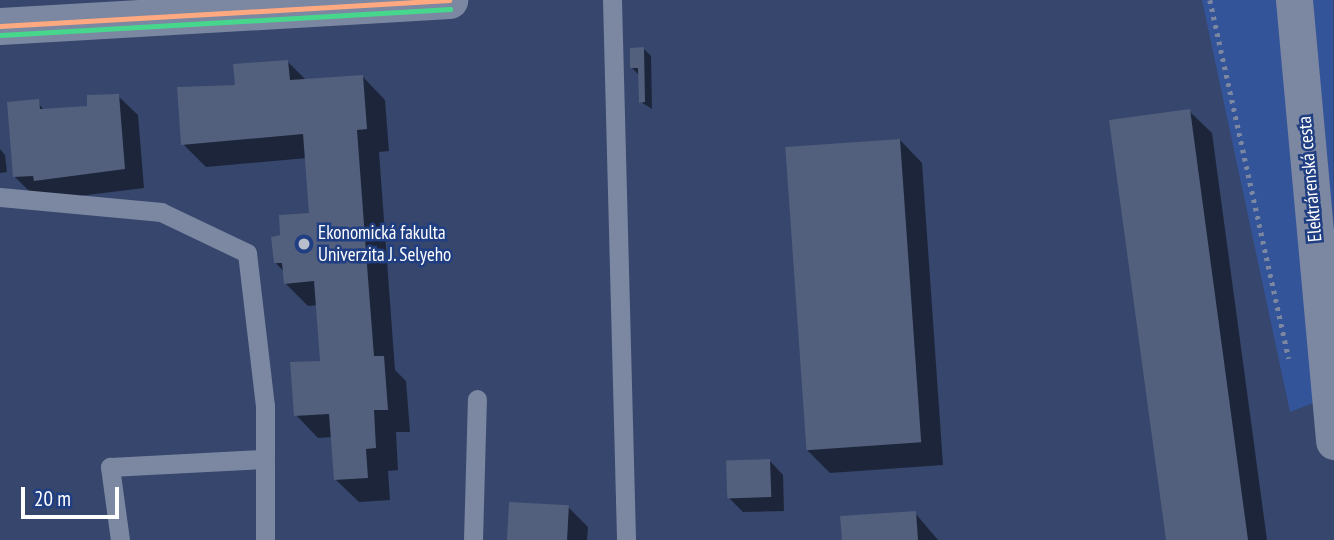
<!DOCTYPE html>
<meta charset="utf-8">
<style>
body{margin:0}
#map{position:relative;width:1334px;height:540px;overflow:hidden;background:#36466c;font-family:"PT Sans Narrow",sans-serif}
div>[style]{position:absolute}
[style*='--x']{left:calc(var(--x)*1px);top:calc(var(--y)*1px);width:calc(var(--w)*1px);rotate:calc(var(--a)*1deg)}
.green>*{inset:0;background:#345499}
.shadow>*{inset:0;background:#0007}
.building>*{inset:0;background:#525f7d;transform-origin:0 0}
.path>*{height:4.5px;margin-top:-2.25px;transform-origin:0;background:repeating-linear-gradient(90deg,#7c87a2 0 3.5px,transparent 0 8.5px)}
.service>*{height:19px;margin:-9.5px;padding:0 9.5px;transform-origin:9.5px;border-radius:9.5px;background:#7c87a2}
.minor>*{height:37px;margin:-18.5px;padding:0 18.5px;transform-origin:18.5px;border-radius:18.5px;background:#7c87a2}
.bus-1>*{height:5px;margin:-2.5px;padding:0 2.5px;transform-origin:2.5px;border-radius:2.5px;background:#ffa980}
.bus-2>*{height:5px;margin:-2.5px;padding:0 2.5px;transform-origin:2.5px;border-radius:2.5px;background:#46d78d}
.dots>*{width:19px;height:19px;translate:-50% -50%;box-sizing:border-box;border:4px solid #203e82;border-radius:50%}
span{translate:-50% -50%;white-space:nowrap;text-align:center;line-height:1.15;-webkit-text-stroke:5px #203e82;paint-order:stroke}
.street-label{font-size:19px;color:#fff}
.poi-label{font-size:19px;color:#fff}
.left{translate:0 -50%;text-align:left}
.scale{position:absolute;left:21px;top:487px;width:98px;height:32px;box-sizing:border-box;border:4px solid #fff;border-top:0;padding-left:9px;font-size:21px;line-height:24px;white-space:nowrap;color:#fff;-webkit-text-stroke:5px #203e82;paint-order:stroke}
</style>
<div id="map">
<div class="green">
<i style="clip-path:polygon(1202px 0,1333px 0,1334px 395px,1290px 412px)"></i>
</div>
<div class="shadow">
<i style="clip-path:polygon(644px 49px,651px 56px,652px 109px,641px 102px,639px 75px,632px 68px)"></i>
<i style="clip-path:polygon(287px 61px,307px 81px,363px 77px,385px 100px,389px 151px,379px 152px,390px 302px,395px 370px,406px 381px,410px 432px,396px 432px,398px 470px,388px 471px,390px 500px,359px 502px,336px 480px,333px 437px,318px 438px,296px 415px,322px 362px,318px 305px,308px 306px,285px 283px,284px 272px,275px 262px,282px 237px,311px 214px,307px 158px,206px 167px,183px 144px,237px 86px)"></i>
<i style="clip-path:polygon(118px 96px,138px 115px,144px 188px,55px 199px,34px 196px,14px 176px,36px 101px,45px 111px,89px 108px)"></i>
<i style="clip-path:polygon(1189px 111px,1212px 133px,1267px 540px,1168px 540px)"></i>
<i style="clip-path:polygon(900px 140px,922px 163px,943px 465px,830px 473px,807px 450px)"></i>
<i style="clip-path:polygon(0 149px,5px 155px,7px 172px,0 173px)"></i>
<i style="clip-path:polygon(769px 460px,783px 475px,784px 511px,743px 512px,729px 498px)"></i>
<i style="clip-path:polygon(568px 507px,588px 527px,587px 540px,509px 540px)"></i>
<i style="clip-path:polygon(915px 513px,938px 540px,843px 540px)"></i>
</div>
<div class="building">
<i style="clip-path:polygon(644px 47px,645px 102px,639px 103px,638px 68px,630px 68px,630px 48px)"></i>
<i style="clip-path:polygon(288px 60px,290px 80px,363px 75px,367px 129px,357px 130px,368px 278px,374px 356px,384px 356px,388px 410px,374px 410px,376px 448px,366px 449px,368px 478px,334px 480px,329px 414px,294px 416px,290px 362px,320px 361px,314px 281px,284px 284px,282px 263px,274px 263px,271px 237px,280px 235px,279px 215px,309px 213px,303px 134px,181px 145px,177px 87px,235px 85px,233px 64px)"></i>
<i style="clip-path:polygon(119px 94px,125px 169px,34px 181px,33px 176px,13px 177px,7px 102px,39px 99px,40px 109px,87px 106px,87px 95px)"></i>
<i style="clip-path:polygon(1190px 109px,1246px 525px,1248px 540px,1166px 540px,1109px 120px)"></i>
<i style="left:900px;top:139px;width:304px;height:115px;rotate:86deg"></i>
<i style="left:770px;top:459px;width:38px;height:44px;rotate:88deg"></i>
<i style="left:509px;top:502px;width:60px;height:38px;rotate:3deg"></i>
<i style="clip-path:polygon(916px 511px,918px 540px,842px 540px,840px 516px)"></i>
</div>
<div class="path">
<i style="--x:1210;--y:0;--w:367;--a:77.6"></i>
</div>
<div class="service">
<i style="--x:612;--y:0;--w:540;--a:88.51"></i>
<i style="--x:0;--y:197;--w:162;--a:5.3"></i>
<i style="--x:161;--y:212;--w:95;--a:25.5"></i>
<i style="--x:247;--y:253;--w:154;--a:83.3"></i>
<i style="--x:265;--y:406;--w:134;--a:90"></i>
<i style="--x:120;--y:540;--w:74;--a:-97.8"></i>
<i style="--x:110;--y:467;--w:155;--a:-3"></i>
<i style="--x:473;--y:540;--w:141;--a:-88.4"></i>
</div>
<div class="minor">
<i style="--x:1294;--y:0;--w:443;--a:84.8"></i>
<i style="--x:0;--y:26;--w:450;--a:-3.3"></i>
</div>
<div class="bus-1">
<i style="--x:0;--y:26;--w:450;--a:-3.3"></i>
</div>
<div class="bus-2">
<i style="--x:1;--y:35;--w:450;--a:-3.3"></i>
</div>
<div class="dots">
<i style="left:304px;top:244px;background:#b9becc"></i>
</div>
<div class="street-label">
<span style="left:1310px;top:179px;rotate:-95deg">Elektrárenská cesta</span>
</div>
<div class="poi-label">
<span class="left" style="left:318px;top:244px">Ekonomická fakulta<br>Univerzita J. Selyeho</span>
</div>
<div class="scale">20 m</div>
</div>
